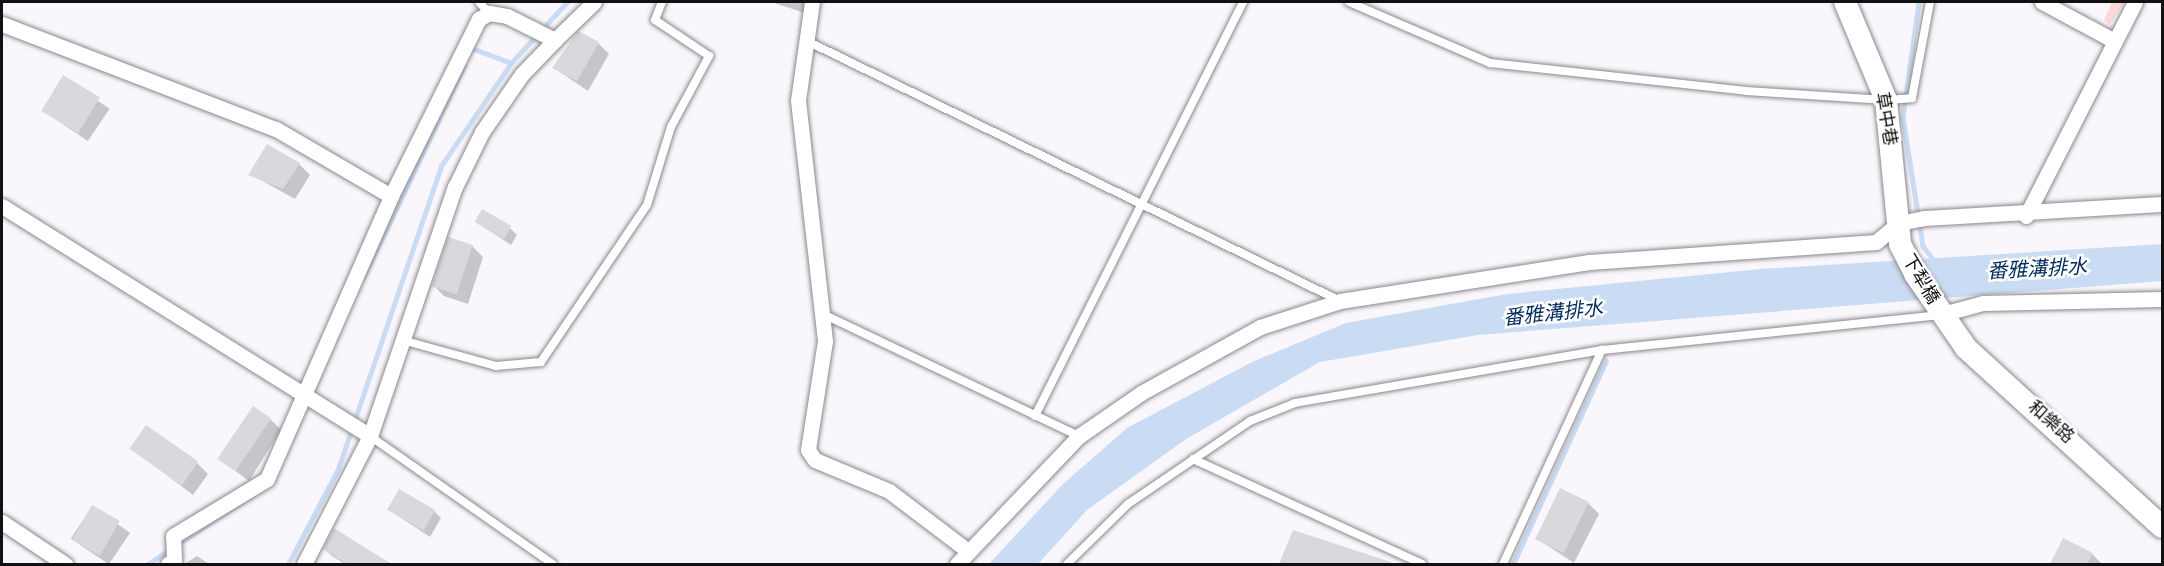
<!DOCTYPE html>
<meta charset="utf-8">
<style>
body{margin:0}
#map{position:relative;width:2164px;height:566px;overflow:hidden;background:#faf7fc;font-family:"PT Sans","Noto Sans TC",sans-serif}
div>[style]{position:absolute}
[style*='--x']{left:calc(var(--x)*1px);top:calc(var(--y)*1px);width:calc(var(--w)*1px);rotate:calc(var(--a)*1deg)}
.green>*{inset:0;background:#fdd8db}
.water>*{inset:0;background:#c9dcf3}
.shadow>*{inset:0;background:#0003;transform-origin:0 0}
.stream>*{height:4.5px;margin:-2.25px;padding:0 2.25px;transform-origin:2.25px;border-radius:2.25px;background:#c9dcf3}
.building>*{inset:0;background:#d8d8dd;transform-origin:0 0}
.roads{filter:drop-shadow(0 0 2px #8a888c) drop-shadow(0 0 2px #8a888c)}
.lane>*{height:8px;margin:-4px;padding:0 4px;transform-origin:4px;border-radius:4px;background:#fff}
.street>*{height:15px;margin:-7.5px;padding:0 7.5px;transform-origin:7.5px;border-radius:7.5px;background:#fff}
.secondary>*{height:22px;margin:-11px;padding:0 11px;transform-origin:11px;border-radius:11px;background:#fff}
span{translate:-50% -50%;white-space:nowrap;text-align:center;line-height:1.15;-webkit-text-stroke:5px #fff;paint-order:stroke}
.street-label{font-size:18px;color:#111012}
.water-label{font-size:20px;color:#002b5d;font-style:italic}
.frame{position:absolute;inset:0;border:3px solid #111012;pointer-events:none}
</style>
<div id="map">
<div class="green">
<i style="clip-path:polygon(2112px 2px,2124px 2px,2110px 25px,2104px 20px)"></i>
</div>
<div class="water">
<i style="clip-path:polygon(2162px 244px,2162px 281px,1478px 335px,1320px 362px,1186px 439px,1087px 510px,1038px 564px,989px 564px,1062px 485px,1127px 428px,1254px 361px,1346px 323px,1507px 294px,1761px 269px)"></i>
</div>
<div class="shadow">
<i style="clip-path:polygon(771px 2px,811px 2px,808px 14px)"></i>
<i style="clip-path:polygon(598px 43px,609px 54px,588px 91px,554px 68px)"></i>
<i style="left:64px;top:78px;width:55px;height:39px;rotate:34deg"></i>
<i style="clip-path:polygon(299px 164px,310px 175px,295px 199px,250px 174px)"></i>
<i style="clip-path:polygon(476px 222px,510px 228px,517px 235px,511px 245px)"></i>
<i style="clip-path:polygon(472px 246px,483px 257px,468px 304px,444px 296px,433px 285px)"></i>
<i style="clip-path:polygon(270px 419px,281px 430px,249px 481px,221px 460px)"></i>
<i style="clip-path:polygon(131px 448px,197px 463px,208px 474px,193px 495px)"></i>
<i style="clip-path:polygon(1588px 503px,1599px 514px,1574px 563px,1536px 538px)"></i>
<i style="left:92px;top:507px;width:46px;height:38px;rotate:34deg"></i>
<i style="clip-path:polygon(389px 510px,434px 511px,441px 518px,430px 537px)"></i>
<i style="clip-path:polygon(334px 530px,389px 564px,345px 564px,332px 556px,324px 549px)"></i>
<i style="clip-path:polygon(1294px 532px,1385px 561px,1388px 564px,1281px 564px)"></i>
<i style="clip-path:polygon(2064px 540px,2092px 554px,2102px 564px,2052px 564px)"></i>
<i style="clip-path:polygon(197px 556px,209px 564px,184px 564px)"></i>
</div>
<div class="stream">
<i style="--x:1919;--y:2;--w:116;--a:97.9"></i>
<i style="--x:1903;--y:117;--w:131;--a:81.2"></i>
<i style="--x:1923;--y:246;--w:23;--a:52"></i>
<i style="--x:472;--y:48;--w:42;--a:21"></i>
<i style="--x:363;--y:278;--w:235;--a:-64.5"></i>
<i style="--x:148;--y:564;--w:144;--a:-33.4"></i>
<i style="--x:288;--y:564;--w:107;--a:-62.2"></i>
<i style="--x:338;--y:469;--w:320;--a:-71.2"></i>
<i style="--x:441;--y:166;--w:125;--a:-55.8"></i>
<i style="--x:511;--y:63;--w:83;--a:-47.4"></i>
<i style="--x:1513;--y:564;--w:223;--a:-65.4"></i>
</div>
<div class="building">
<i style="clip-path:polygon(578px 31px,599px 42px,577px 81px,552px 68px)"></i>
<i style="left:63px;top:75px;width:43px;height:42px;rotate:31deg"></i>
<i style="clip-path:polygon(267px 144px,300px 163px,283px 189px,248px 175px)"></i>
<i style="left:482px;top:209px;width:34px;height:15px;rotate:30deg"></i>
<i style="left:448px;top:237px;width:26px;height:52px;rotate:18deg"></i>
<i style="left:253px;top:406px;width:22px;height:64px;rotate:34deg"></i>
<i style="left:146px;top:425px;width:64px;height:29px;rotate:35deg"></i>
<i style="left:1560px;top:488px;width:32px;height:57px;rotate:26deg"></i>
<i style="left:399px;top:489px;width:42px;height:24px;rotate:30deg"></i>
<i style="left:92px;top:505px;width:32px;height:40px;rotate:30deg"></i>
<i style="clip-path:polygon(334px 528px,372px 552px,392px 564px,347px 564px,323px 549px)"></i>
<i style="clip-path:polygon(1293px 530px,1391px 562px,1391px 564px,1279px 564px)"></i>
<i style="clip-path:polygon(2063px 538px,2093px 553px,2087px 564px,2050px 564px)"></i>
</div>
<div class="roads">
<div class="lane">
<i style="--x:479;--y:2;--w:15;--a:48"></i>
<i style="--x:1349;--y:2;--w:154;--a:23.4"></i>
<i style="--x:1490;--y:63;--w:258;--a:6.2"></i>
<i style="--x:1746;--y:91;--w:140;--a:3.7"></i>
<i style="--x:1886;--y:100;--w:26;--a:-4"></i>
<i style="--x:1912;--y:98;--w:98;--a:-79.4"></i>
<i style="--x:807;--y:41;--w:591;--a:26"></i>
<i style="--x:821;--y:313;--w:286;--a:25.5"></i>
<i style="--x:402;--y:340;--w:98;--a:15.5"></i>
<i style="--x:496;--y:366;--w:45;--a:-5.1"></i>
<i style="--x:541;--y:362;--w:189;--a:-56"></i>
<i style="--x:647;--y:205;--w:82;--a:-72.9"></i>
<i style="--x:671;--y:127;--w:81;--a:-61.8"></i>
<i style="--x:709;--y:56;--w:65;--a:-146.3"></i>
<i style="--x:655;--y:20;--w:19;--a:-69"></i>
<i style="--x:1035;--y:416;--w:463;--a:-63.3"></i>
<i style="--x:370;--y:436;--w:223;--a:35"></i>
<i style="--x:1193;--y:459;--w:252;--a:24.6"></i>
<i style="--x:1067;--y:564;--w:86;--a:-44.5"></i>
<i style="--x:1128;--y:504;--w:148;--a:-34.2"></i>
<i style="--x:1250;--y:421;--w:48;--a:-21.8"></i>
<i style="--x:1295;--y:403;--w:312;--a:-9.8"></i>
<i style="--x:1602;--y:350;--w:338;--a:-5.9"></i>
<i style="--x:1503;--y:564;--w:236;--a:-65.2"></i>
</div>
<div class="street">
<i style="--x:812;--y:2;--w:99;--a:98.1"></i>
<i style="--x:798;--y:100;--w:243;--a:83.6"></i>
<i style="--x:825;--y:341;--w:110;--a:98.9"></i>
<i style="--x:808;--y:450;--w:12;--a:55"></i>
<i style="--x:815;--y:460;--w:80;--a:22.7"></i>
<i style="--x:889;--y:491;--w:99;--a:37.2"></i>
<i style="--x:2042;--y:2;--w:81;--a:28.2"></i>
<i style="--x:2;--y:24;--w:293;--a:21"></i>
<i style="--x:276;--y:129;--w:133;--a:30.2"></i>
<i style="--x:2;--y:206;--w:434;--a:32"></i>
<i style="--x:2026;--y:216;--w:240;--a:-63"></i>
<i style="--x:1942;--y:314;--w:42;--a:-15"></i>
<i style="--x:1983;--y:303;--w:179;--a:-1.3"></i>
<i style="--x:2;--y:522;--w:76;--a:33.7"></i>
<i style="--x:168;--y:564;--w:7;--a:-34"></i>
<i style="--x:174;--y:560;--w:24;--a:-92"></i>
<i style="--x:173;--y:536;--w:110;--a:-31.2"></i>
<i style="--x:267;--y:479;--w:309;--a:-66.3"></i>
<i style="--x:391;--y:196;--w:198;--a:-63.6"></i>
<i style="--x:479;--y:19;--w:12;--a:-31"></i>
<i style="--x:489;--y:13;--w:18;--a:9"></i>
<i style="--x:507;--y:16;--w:54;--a:26.6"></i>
<i style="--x:555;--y:40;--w:54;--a:-44.3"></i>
<i style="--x:304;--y:564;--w:144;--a:-62.7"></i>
<i style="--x:370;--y:436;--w:263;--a:-71.2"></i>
<i style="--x:455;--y:187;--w:61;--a:-63.9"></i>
<i style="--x:482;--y:132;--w:70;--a:-55.4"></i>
<i style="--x:522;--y:74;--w:47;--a:-45.9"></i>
<i style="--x:957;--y:564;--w:177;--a:-46.4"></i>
<i style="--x:1079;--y:436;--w:75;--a:-34.7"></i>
<i style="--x:1141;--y:393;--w:136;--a:-29"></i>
<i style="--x:1260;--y:327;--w:84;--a:-18"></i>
<i style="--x:1340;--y:301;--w:252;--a:-8.9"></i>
<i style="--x:1589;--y:262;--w:288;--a:-4"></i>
<i style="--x:1876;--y:242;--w:30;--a:-40"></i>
<i style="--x:1899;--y:223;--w:25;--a:-11"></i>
<i style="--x:1924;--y:218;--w:238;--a:-3.4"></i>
</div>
<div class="secondary">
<i style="--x:1845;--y:2;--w:106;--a:67.3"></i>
<i style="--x:1886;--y:100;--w:145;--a:84.4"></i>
<i style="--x:1900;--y:244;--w:34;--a:63"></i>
<i style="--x:1915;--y:274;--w:90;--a:55.4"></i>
<i style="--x:1966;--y:348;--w:265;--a:42.4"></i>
</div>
</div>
<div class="street-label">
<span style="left:1886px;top:119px;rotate:80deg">草中巷</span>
<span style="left:1921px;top:279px;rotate:59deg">下犁橋</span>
<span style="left:2051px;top:422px;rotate:41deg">和樂路</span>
</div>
<div class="water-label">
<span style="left:2037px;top:269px;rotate:-3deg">番雅溝排水</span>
<span style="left:1553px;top:313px;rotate:-6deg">番雅溝排水</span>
</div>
<div class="frame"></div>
</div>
